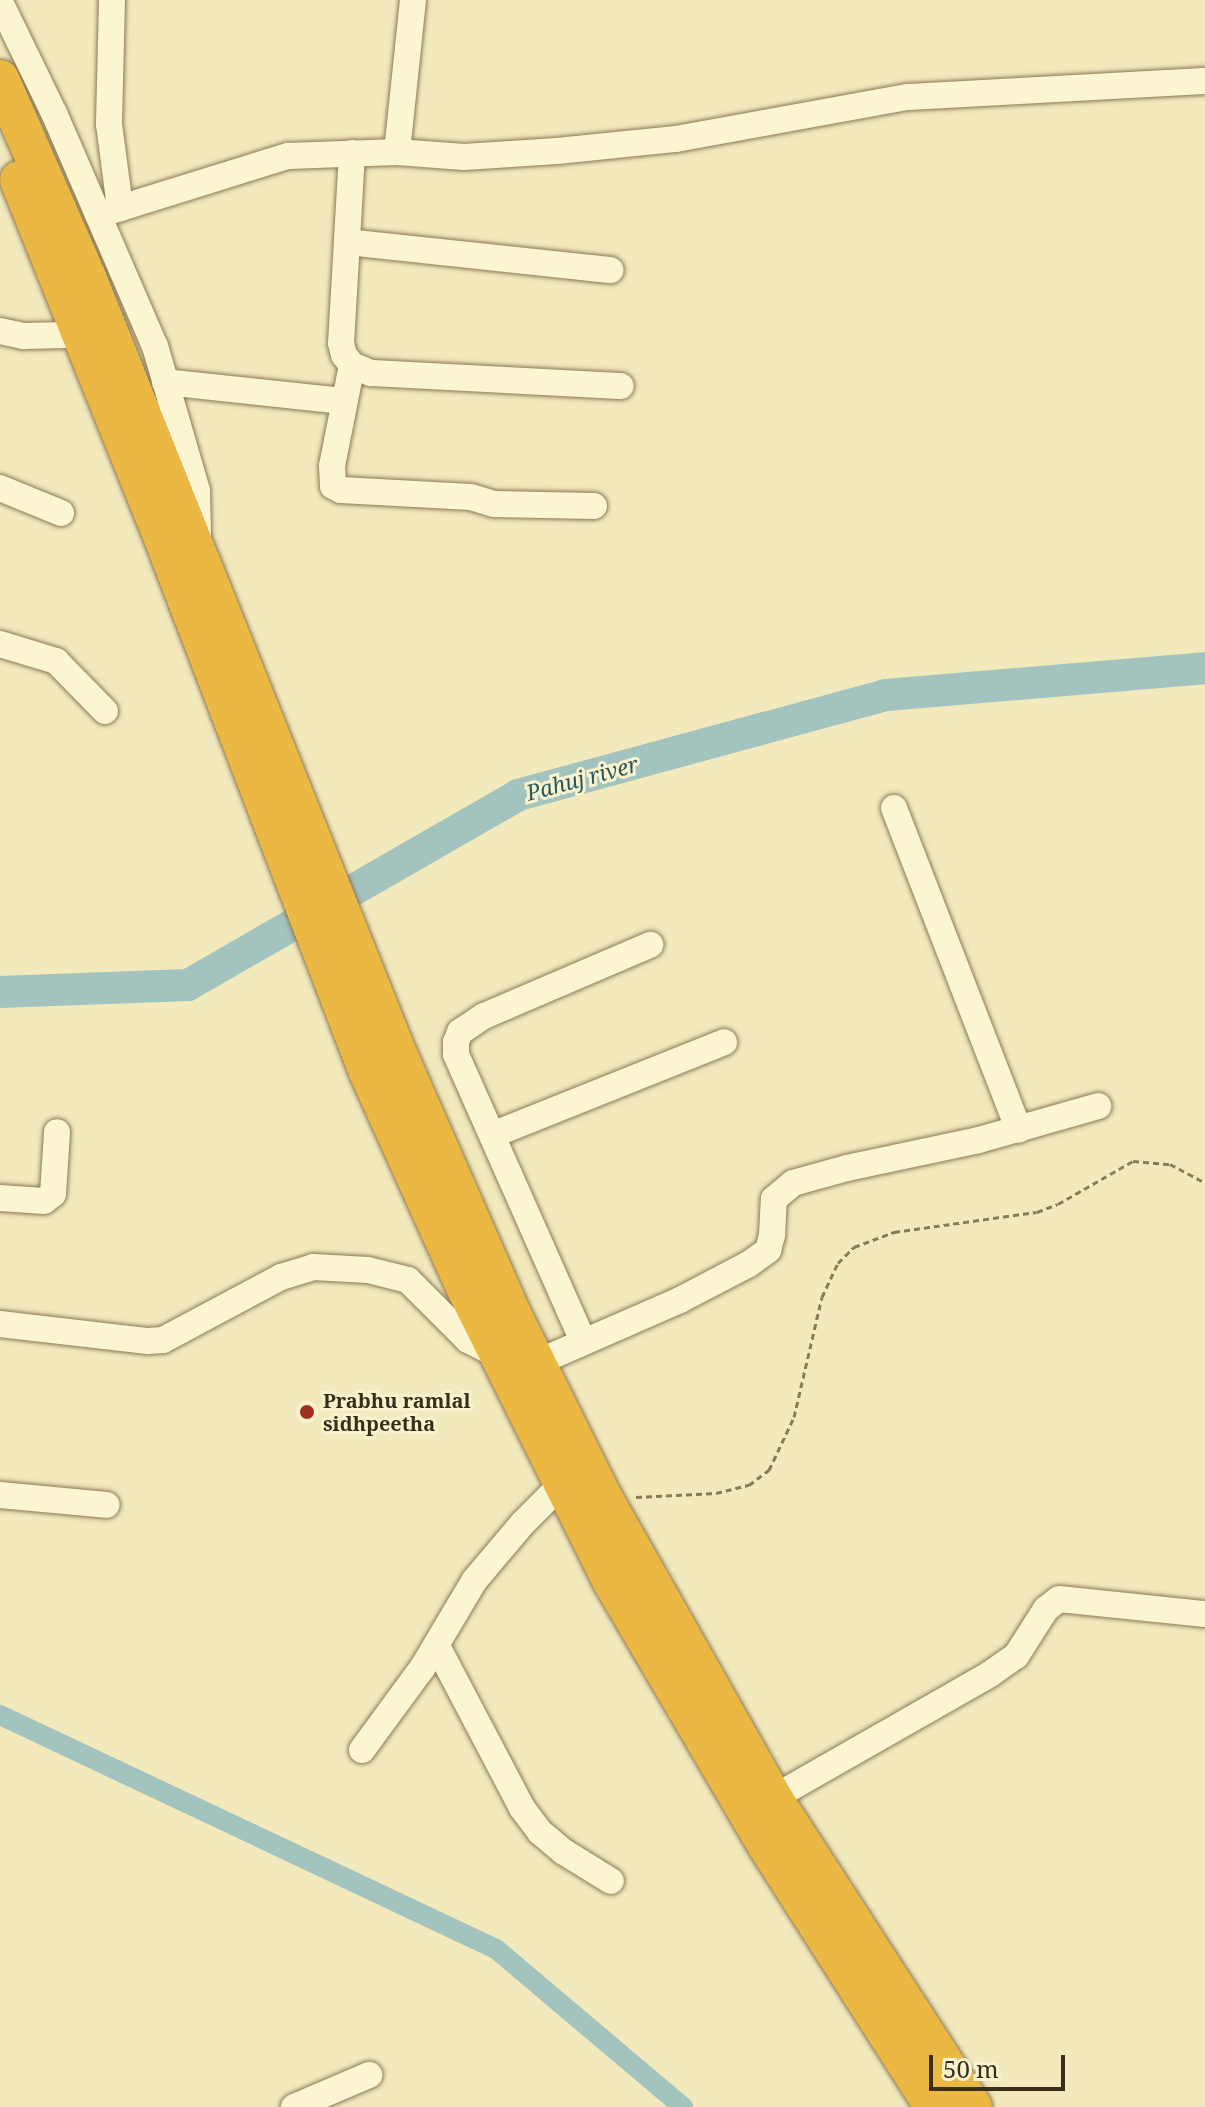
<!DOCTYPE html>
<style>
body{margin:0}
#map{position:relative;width:1205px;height:2107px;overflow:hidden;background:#f2e9bd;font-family:"Noto Serif",serif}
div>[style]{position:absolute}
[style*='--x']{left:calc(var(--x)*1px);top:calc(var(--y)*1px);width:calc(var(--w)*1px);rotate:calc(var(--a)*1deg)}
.canal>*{height:20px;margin:-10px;padding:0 10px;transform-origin:10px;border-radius:10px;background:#a2c3be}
.river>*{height:32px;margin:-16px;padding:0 16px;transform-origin:16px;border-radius:16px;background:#a2c3be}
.path>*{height:3px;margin-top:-1.5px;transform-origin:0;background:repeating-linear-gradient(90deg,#8c7955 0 6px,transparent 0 10px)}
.roads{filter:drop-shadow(0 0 2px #8c7955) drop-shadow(0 0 2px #8c7955)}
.minor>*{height:26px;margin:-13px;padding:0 13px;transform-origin:13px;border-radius:13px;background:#fcf5d1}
.highway>*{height:38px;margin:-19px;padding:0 19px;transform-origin:19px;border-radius:19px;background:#ebb844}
.dots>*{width:22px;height:22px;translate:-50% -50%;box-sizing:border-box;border:4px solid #f9f2ce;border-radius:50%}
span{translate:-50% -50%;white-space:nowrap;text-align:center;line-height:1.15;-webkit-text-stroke:6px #f9f2ce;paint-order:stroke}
.poi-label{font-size:20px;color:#3a2e1b;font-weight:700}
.left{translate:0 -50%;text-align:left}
.water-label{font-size:22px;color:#28585b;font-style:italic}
.scale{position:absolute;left:929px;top:2055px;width:136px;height:36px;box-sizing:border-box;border:4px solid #3a2e1b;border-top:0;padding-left:10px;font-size:24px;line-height:28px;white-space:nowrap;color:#3a2e1b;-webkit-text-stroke:6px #f9f2ce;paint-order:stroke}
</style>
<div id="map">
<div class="canal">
<i style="--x:0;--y:1715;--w:548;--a:25.26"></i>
<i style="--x:496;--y:1949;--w:245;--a:40.2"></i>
</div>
<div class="river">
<i style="--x:0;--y:992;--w:188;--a:-2.1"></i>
<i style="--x:188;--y:985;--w:381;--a:-29.9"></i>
<i style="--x:518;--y:795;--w:381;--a:-15.2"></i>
<i style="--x:886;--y:695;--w:320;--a:-4.8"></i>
</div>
<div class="path">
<i style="--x:636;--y:1497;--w:80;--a:-2.9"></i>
<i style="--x:716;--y:1493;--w:34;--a:-14"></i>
<i style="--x:749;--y:1485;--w:25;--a:-37"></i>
<i style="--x:769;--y:1470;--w:59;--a:-64.7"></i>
<i style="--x:794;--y:1417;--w:123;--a:-76.9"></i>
<i style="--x:822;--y:1297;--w:38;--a:-65"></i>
<i style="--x:838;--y:1263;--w:23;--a:-45"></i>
<i style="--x:854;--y:1247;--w:43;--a:-20.6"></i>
<i style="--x:894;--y:1232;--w:144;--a:-8"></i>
<i style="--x:1037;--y:1212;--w:22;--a:-21"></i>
<i style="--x:1058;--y:1204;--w:86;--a:-29.8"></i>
<i style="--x:1133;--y:1161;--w:37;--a:5"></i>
<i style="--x:1170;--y:1164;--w:40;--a:28"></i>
</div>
<div class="roads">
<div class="minor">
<i style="--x:112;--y:0;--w:124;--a:91.4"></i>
<i style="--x:109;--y:124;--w:85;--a:82.5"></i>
<i style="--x:0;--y:2;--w:123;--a:64.1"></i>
<i style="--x:54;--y:113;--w:254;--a:66.6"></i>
<i style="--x:155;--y:346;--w:151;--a:73.8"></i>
<i style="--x:197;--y:491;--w:44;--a:88.7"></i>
<i style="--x:397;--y:152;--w:153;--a:-84"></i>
<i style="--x:352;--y:153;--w:190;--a:93.3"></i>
<i style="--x:341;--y:343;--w:12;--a:76"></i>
<i style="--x:344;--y:355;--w:13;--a:51"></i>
<i style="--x:352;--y:365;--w:21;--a:23"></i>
<i style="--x:371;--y:373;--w:250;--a:3"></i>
<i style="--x:98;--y:215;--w:199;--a:-17.3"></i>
<i style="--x:288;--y:156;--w:109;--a:-2.1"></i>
<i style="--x:397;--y:152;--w:67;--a:4.3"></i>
<i style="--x:464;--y:157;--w:93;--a:-3.7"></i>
<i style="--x:557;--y:151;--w:120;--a:-5.8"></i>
<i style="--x:676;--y:139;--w:236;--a:-10.3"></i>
<i style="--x:908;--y:97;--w:297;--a:-3.1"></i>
<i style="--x:347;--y:242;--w:265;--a:6.1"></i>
<i style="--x:0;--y:331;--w:25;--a:12"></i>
<i style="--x:24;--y:336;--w:42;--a:-1.4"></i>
<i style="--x:352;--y:365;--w:103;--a:101.2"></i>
<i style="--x:332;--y:466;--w:20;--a:87"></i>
<i style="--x:333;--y:486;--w:9;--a:27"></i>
<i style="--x:341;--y:490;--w:130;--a:3.1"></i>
<i style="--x:471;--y:497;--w:24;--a:17"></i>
<i style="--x:494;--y:504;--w:100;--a:1.1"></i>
<i style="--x:165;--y:382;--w:180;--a:6.1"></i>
<i style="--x:0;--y:488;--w:66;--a:22.3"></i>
<i style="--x:0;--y:644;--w:59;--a:16.9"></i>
<i style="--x:56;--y:661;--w:70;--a:45.6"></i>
<i style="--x:894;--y:808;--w:345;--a:68.8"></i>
<i style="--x:492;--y:1135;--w:250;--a:-21.8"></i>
<i style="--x:0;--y:1198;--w:44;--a:3.9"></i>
<i style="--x:44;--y:1201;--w:11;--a:-38"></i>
<i style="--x:53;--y:1194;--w:62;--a:-86.3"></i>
<i style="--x:0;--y:1324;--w:149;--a:6.6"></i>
<i style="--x:148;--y:1341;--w:15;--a:-4"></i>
<i style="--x:163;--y:1340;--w:134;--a:-28.1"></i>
<i style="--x:281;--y:1277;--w:34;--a:-17"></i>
<i style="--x:313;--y:1267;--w:55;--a:3.1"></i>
<i style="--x:368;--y:1270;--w:41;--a:14"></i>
<i style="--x:408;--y:1280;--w:85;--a:45"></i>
<i style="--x:468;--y:1340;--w:35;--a:27"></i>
<i style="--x:583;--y:1341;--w:314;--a:-113.9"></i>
<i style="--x:456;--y:1054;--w:12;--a:-90"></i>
<i style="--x:456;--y:1042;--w:11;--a:-68"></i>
<i style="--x:460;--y:1032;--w:29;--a:-34"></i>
<i style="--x:484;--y:1016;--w:181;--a:-23.2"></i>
<i style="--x:536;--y:1363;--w:157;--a:-23.6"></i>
<i style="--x:680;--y:1300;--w:78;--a:-27.6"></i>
<i style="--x:749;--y:1264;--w:24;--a:-36"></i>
<i style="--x:768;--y:1250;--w:16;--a:-75"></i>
<i style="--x:772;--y:1235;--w:36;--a:-87"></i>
<i style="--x:774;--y:1199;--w:25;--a:-40"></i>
<i style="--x:793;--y:1183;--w:56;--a:-15.5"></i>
<i style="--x:847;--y:1168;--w:135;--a:-12"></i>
<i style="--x:979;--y:1140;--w:124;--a:-15.9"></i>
<i style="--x:0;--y:1495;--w:107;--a:5.3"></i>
<i style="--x:437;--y:1646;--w:183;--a:62.3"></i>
<i style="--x:522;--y:1808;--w:30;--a:53"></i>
<i style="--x:540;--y:1832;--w:31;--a:40"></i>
<i style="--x:564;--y:1852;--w:55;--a:31.7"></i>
<i style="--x:362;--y:1750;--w:103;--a:-53.7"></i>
<i style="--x:423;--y:1667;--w:100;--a:-59.3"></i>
<i style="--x:474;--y:1581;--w:76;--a:-49.8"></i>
<i style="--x:523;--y:1523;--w:54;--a:-45"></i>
<i style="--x:773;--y:1798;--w:250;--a:-29.7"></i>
<i style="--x:990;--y:1674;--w:32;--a:-35"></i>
<i style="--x:1016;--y:1656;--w:56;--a:-57.4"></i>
<i style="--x:1046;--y:1609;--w:16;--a:-38"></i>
<i style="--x:1059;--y:1599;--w:147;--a:5.9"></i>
<i style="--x:294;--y:2107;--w:82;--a:-23.1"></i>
</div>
<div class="highway">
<i style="--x:0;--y:79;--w:216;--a:66.3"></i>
<i style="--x:87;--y:277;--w:837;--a:68.19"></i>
<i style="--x:398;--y:1054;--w:286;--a:66.3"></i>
<i style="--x:513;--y:1316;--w:204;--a:63.6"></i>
<i style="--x:604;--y:1499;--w:343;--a:60.5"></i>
<i style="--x:773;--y:1798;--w:368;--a:57.1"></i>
<i style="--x:19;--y:180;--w:380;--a:68.1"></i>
<i style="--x:161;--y:533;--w:577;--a:68.99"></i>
<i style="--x:368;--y:1072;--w:240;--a:65.7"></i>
<i style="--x:467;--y:1291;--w:323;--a:63.5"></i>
<i style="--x:611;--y:1580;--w:308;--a:59.6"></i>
<i style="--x:767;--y:1846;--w:310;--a:57.4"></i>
</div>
</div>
<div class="dots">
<i style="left:307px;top:1412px;background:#a12f1e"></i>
</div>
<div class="poi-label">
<span class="left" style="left:323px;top:1412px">Prabhu ramlal<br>sidhpeetha</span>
</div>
<div class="water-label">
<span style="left:582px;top:778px;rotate:-15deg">Pahuj river</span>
</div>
<div class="scale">50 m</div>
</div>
